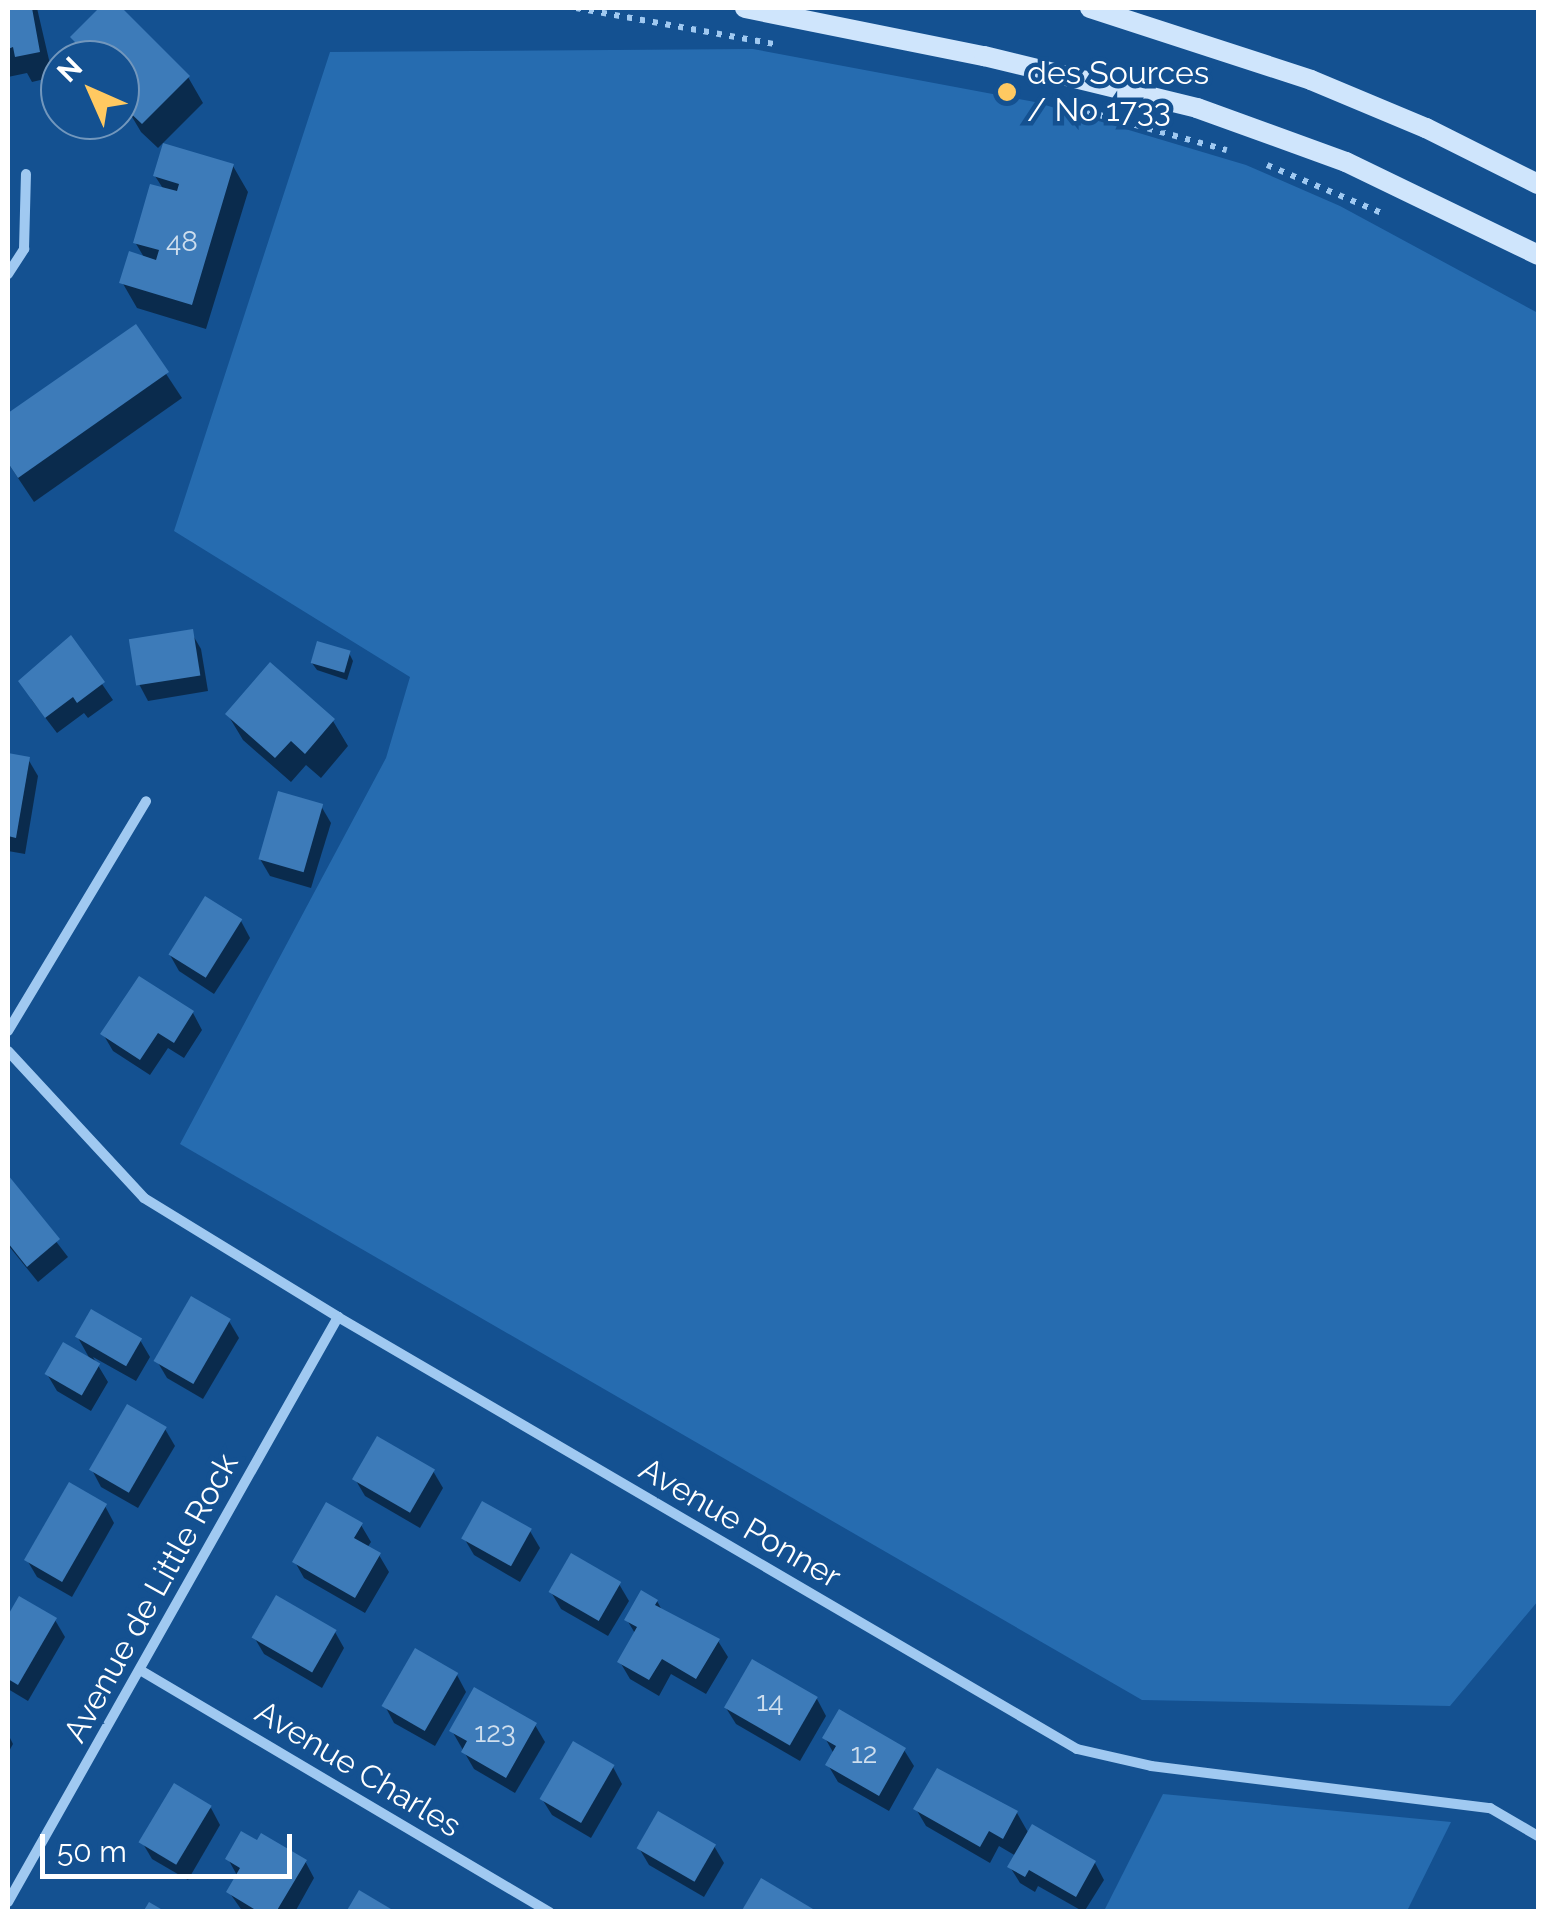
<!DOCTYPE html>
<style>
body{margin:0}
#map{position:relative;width:1546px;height:1919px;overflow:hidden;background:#145191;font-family:Raleway,sans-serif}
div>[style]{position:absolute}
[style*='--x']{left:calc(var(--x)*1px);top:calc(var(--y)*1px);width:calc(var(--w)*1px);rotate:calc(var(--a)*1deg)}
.green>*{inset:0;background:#266cb0}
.shadow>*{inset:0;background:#0007}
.building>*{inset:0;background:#3d7bb9;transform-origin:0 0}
.path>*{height:6px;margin-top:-3px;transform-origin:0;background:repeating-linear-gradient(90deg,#a0c9f1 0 5px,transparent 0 13px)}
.minor>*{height:10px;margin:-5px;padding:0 5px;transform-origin:5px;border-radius:5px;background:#a0c9f1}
.secondary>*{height:20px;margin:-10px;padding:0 10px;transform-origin:10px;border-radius:10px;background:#cfe5fc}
.dots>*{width:28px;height:28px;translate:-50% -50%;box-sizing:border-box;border:5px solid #145191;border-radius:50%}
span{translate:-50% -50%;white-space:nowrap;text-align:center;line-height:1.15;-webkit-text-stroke:9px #145191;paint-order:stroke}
.number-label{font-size:28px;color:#cedeee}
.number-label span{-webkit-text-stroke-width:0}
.poi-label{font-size:32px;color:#fff}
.left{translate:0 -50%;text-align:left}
.street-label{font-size:32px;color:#fff}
.frame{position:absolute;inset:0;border:10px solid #fff;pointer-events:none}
.north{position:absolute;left:40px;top:40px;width:100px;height:100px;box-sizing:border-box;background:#145191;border:2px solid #7297bd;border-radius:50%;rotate:315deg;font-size:28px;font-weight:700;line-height:40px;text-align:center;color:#fff}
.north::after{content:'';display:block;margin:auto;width:35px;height:45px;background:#ffc961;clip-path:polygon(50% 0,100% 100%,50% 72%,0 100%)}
.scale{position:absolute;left:40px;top:1834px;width:252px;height:45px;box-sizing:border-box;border:5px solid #fff;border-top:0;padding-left:12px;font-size:30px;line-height:35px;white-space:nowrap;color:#fff;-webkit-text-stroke:8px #145191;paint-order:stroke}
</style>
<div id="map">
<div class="green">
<i style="clip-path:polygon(753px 49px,1035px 102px,1246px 165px,1340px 206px,1538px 313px,1538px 1601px,1450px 1706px,1142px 1700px,180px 1144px,386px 758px,410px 677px,174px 531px,330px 52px)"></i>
<i style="clip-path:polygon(1163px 1794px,1451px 1822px,1407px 1911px,1104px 1911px)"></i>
</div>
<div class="shadow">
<i style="clip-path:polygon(8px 8px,37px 8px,53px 77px,32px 82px,27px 73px,8px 77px)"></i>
<i style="clip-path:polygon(102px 8px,118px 8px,188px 77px,203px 103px,158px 148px,141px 132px,125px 105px,120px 111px,120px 60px,76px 57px,81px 52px,73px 37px)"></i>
<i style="clip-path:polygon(233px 166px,248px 192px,206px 329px,137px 308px,122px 282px,145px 259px,135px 242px,164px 190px,155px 176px)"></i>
<i style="clip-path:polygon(135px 327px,182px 398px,34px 502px,8px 463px,8px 416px)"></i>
<i style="clip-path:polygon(191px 632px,201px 649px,208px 691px,148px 701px,139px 684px)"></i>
<i style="clip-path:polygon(71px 639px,113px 700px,88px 718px,84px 713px,57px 733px,31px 699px)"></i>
<i style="clip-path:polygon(349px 653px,353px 661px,347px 680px,317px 670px,312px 663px)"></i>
<i style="clip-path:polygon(228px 715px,333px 721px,348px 746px,321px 778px,306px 765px,291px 782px,243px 740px)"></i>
<i style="clip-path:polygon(8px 756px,28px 759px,38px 776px,25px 854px,8px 851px)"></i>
<i style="clip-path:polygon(321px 806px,331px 823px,311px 888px,270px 876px,260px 859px)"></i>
<i style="clip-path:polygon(241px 921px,250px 938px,214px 994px,179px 971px,170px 955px)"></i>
<i style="clip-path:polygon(193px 1013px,202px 1030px,184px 1058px,168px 1048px,150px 1075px,113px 1051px,103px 1034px)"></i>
<i style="clip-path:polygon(8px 1179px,68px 1257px,38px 1282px,8px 1245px)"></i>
<i style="clip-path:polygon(229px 1321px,239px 1338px,203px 1399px,167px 1378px,157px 1361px)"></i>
<i style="clip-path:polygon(77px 1336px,140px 1340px,150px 1357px,136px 1381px,93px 1357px,108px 1382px,91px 1411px,57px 1391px,47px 1374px,91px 1361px)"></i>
<i style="clip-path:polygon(165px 1429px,175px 1446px,138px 1508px,101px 1487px,92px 1470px)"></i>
<i style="clip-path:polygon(433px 1471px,443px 1488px,420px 1528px,365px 1496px,355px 1479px)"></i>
<i style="clip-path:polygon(105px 1506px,114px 1523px,72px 1597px,37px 1577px,27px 1560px)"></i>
<i style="clip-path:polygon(361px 1525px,371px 1542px,367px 1548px,379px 1555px,389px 1572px,365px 1613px,304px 1578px,295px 1562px)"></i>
<i style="clip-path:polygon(530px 1531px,540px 1548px,520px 1582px,474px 1555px,464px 1538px)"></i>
<i style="clip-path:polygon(619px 1584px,629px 1601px,608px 1636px,561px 1609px,551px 1592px)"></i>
<i style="clip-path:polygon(19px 1599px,55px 1620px,65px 1637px,28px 1701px,8px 1689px,8px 1620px)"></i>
<i style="clip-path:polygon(657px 1601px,663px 1612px,718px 1641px,728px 1657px,706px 1694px,671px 1674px,659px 1696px,630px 1679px,620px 1662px,636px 1635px,627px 1620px)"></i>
<i style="clip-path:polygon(335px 1632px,344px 1648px,322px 1688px,264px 1654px,254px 1637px)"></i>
<i style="clip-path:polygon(457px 1675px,466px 1692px,435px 1746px,394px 1723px,385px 1706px)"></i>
<i style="clip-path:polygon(817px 1699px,826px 1716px,800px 1761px,736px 1724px,726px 1708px)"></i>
<i style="clip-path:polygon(535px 1725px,545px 1742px,515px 1793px,474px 1769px,452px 1731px)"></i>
<i style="clip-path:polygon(8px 1734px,13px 1744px,8px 1753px)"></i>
<i style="clip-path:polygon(825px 1738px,904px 1750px,914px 1766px,889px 1811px,838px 1782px,828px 1765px,834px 1754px)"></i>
<i style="clip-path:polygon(613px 1767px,622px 1784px,591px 1838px,552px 1815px,542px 1799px)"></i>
<i style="clip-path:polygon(211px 1808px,220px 1825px,188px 1880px,152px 1859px,142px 1842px)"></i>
<i style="clip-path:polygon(916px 1809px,1017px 1813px,1029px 1834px,1095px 1863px,1104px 1880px,1084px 1912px,1038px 1886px,1035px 1892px,1020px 1883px,1010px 1867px,1016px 1856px,999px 1846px,990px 1863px,926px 1826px)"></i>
<i style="clip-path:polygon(714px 1846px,724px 1863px,704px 1897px,649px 1865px,639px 1848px)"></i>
<i style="clip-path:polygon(228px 1859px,305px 1861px,314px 1878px,295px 1912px,243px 1912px,229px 1892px,238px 1877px)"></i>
</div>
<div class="building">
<i style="clip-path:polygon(8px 8px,32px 8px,40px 52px,15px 57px,13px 47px,8px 49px)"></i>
<i style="clip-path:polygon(99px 8px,122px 8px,190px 76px,142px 124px,123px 106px,131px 98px,120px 87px,120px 60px,73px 56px,81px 48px,70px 37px)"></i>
<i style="clip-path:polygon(163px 143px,234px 164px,192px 305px,119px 283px,129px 251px,156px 260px,159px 250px,133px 243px,150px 184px,177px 191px,179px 184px,153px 176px)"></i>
<i style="clip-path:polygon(136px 324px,169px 372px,18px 478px,8px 463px,8px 413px)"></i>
<i style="left:193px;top:629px;width:47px;height:65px;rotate:81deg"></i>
<i style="clip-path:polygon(71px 635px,105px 682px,77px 703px,73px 697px,45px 718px,18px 681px)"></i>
<i style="left:317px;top:641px;width:35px;height:23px;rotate:16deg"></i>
<i style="clip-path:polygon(270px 662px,335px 719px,305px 754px,291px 741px,275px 758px,225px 714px)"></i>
<i style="clip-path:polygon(8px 753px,30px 757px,16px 838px,8px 836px)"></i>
<i style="left:278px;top:791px;width:47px;height:71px;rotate:16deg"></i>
<i style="left:205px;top:896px;width:44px;height:69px;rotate:32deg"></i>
<i style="clip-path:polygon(139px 976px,194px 1011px,174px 1043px,158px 1033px,140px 1060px,100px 1034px)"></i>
<i style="clip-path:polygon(8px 1175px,60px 1239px,27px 1267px,8px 1243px)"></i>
<i style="left:191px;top:1296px;width:46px;height:75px;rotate:30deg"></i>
<i style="left:91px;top:1309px;width:59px;height:32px;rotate:30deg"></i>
<i style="left:63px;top:1342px;width:43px;height:37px;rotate:30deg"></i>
<i style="left:127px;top:1404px;width:46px;height:76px;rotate:30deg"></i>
<i style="left:377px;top:1436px;width:67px;height:50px;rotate:30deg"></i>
<i style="left:69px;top:1482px;width:44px;height:90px;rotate:30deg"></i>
<i style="left:482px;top:1501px;width:57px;height:43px;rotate:29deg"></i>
<i style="clip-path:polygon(326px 1502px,363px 1523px,354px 1538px,381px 1553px,355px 1598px,292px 1562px)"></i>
<i style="left:571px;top:1553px;width:58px;height:45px;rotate:30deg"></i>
<i style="clip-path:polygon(641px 1590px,658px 1600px,655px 1605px,720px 1639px,696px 1679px,662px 1659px,649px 1680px,617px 1662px,637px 1627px,624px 1620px)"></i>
<i style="left:276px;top:1595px;width:70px;height:49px;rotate:30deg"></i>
<i style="clip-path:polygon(19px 1596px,57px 1618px,18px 1685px,8px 1679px,8px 1615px)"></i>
<i style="left:415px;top:1648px;width:50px;height:67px;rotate:30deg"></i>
<i style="left:752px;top:1659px;width:76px;height:56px;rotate:30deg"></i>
<i style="clip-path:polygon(474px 1687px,537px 1723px,506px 1778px,461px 1752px,467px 1741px,449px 1731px)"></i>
<i style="clip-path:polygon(839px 1709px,906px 1748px,879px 1796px,825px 1765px,836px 1746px,822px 1738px)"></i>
<i style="left:573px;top:1741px;width:48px;height:67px;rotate:30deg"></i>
<i style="clip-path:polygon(937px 1768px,1018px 1811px,1003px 1839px,989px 1831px,980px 1847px,913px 1809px)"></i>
<i style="left:174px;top:1783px;width:44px;height:69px;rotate:31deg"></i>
<i style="left:658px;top:1811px;width:67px;height:43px;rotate:30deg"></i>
<i style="clip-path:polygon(1032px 1824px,1096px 1861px,1076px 1897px,1029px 1870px,1025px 1877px,1007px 1867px)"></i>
<i style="clip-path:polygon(241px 1831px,257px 1840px,261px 1833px,307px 1860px,276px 1912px,259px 1912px,226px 1892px,240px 1868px,225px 1859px)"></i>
<i style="clip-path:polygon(761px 1878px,818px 1912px,741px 1912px)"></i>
<i style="clip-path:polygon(359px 1890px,396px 1912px,346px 1912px)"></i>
<i style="clip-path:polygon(149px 1902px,166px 1912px,143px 1912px)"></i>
</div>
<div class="path">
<i style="--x:576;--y:8;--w:206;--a:10.3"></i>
<i style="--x:1085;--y:111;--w:147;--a:15.4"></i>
<i style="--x:1267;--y:165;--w:127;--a:22.7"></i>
</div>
<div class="minor">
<i style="--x:8;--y:274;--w:30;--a:-57"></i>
<i style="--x:24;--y:249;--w:75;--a:-88.5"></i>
<i style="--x:8;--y:1031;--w:268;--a:-59"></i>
<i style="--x:8;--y:1051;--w:200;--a:47.2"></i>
<i style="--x:144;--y:1198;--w:228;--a:31.5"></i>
<i style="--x:338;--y:1317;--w:856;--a:30.31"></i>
<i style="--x:1077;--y:1749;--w:76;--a:12.9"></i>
<i style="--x:1151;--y:1766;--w:342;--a:7.1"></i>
<i style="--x:1490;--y:1808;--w:56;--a:30.3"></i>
<i style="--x:140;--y:1670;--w:476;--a:30.6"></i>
<i style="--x:8;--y:1902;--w:672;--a:-60.57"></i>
</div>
<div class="secondary">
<i style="--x:745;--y:8;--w:244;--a:11.4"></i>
<i style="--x:984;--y:56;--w:219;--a:13.7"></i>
<i style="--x:1197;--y:108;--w:158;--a:19.9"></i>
<i style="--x:1346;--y:162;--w:213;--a:25.8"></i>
<i style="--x:1090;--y:8;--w:232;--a:18"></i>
<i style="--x:1311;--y:80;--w:125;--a:22.7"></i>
<i style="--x:1426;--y:128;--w:125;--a:26.6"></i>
</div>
<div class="dots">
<i style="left:1007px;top:92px;background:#ffc961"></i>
</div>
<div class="number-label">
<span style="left:182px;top:242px">48</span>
<span style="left:770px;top:1702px">14</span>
<span style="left:495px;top:1733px">123</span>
<span style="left:864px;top:1754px">12</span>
</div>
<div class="poi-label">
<span class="left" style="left:1027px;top:92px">des Sources<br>/ No 1733</span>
</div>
<div class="street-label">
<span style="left:740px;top:1523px;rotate:30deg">Avenue Ponner</span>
<span style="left:151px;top:1598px;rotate:-61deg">Avenue de Little Rock</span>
<span style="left:358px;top:1769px;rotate:31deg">Avenue Charles</span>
</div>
<div class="frame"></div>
<div class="north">N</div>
<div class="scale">50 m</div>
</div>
